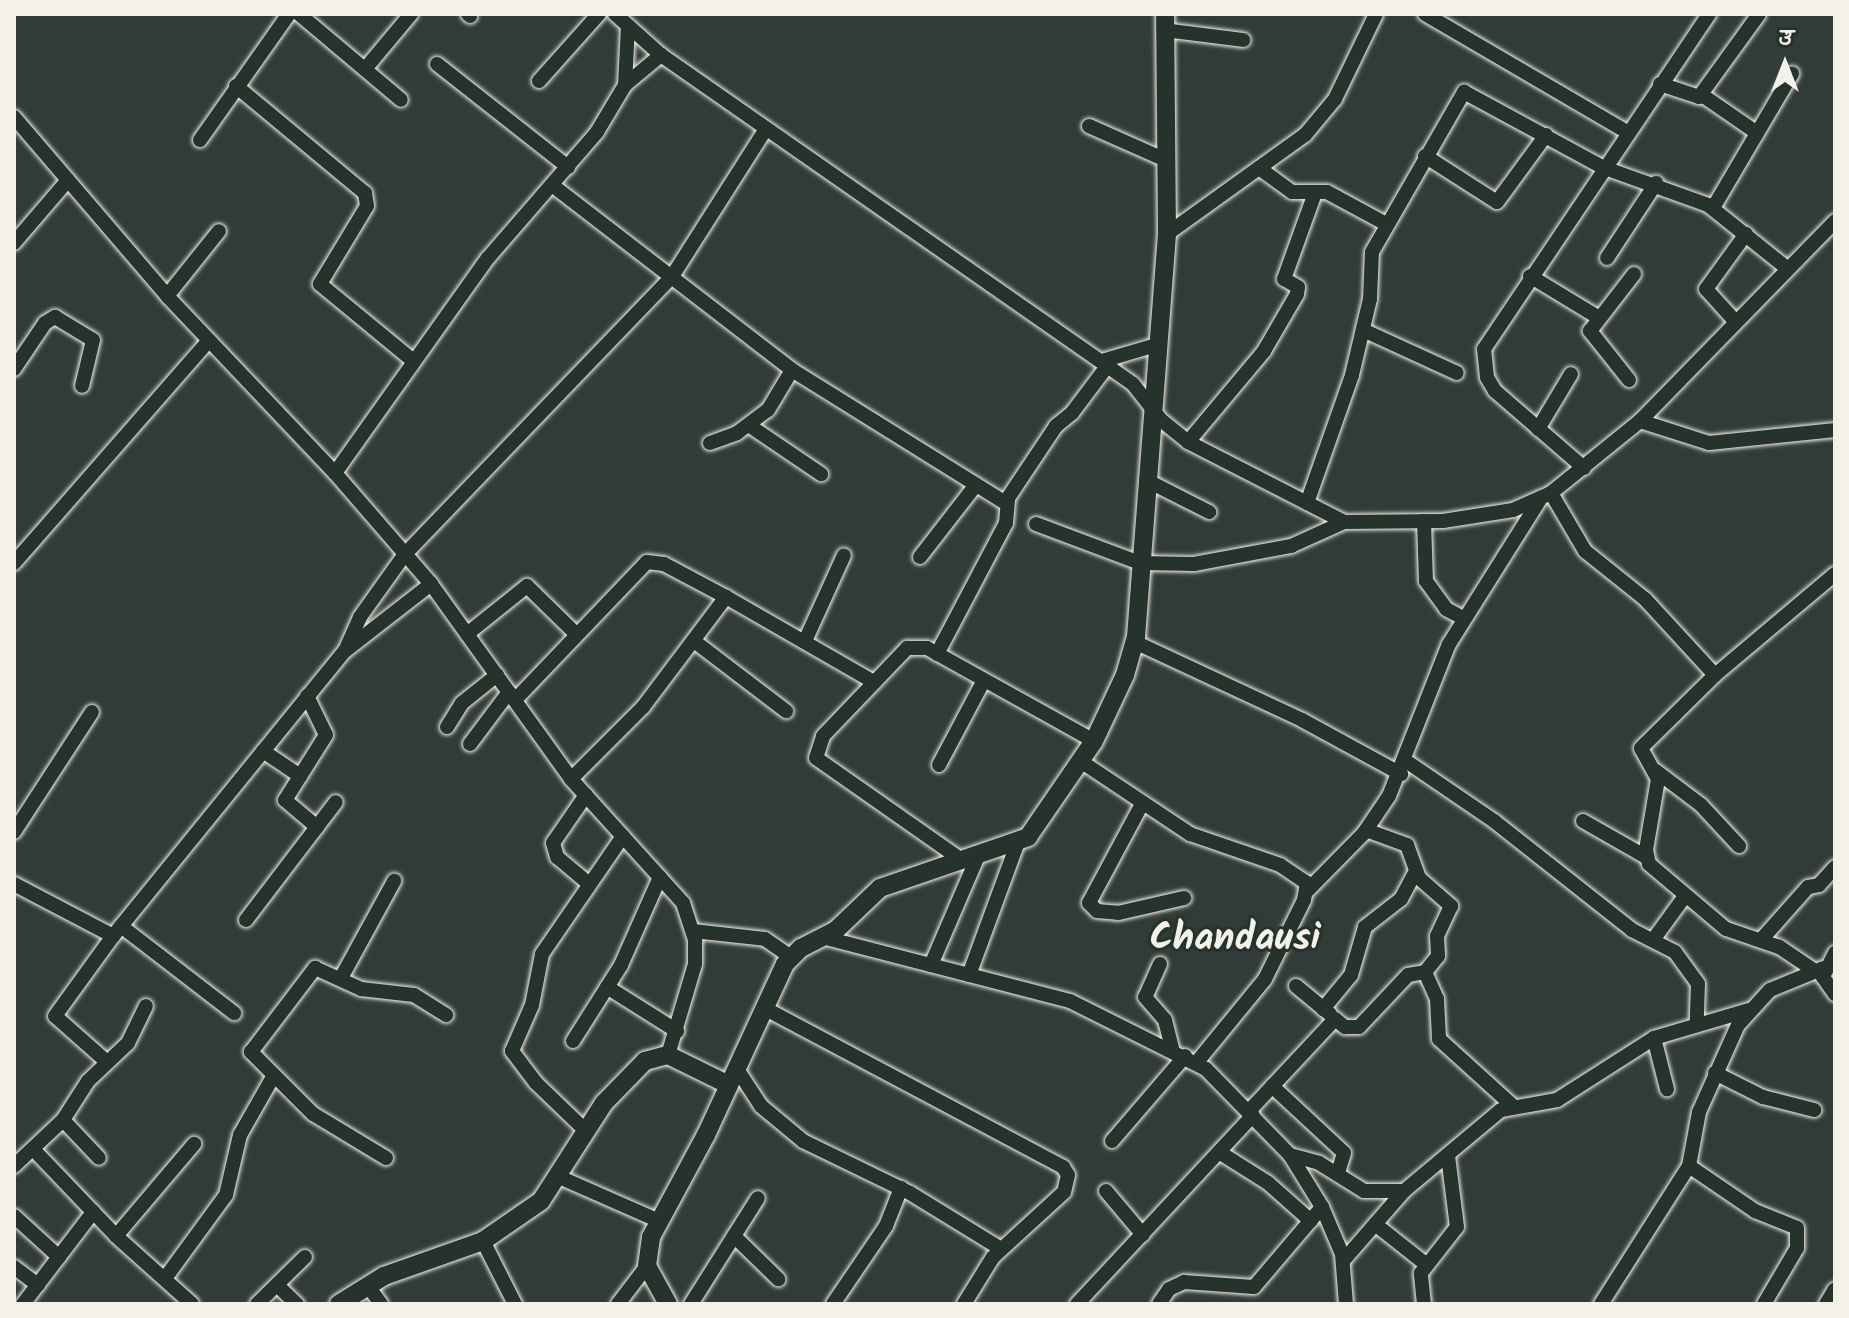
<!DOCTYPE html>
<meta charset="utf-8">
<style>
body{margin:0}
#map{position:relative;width:1849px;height:1318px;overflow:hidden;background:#313b38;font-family:Kalam,"Playpen Sans Deva",sans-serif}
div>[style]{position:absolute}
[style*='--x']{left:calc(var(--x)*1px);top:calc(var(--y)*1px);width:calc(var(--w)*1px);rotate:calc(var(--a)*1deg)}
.roads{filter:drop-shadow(0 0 2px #f4f1e8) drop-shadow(0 0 2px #f4f1e8)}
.minor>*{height:14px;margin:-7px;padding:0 7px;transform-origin:7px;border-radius:7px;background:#26332d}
.tertiary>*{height:18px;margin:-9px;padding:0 9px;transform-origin:9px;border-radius:9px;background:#26332d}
span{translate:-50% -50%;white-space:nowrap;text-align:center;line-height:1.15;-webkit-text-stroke:6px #26332d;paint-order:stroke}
.town-label{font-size:38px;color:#f4f1e8;font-weight:700}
.frame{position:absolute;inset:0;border:16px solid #f4f1e8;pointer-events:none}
.north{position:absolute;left:1745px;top:24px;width:80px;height:80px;-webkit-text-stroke:6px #26332d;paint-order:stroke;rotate:0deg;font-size:22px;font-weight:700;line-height:32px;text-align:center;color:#f4f1e8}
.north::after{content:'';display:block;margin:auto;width:28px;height:36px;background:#f4f1e8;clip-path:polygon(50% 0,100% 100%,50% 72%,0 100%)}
</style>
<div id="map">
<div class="roads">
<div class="minor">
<i style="--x:299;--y:14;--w:133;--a:40.1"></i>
<i style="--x:468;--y:14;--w:3;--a:45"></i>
<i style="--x:615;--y:14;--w:62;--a:41.7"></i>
<i style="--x:661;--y:55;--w:575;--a:34.88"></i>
<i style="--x:1133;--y:384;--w:46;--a:52.1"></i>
<i style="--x:1161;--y:420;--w:35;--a:39"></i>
<i style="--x:1188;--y:442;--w:175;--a:27.1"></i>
<i style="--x:1344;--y:522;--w:99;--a:-0.6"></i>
<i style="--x:1443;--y:521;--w:71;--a:-8.9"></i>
<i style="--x:1513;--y:510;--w:42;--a:-24.1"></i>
<i style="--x:1551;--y:493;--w:114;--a:-39"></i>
<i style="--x:1640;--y:421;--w:279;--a:-45.7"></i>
<i style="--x:1425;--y:14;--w:234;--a:30.3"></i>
<i style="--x:1164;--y:30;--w:80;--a:7.2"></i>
<i style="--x:437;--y:64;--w:167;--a:38.2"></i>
<i style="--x:365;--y:69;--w:72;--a:-50.1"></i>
<i style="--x:539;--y:81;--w:90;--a:-48.2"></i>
<i style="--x:1660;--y:84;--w:41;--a:18.4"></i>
<i style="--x:1699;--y:97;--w:102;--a:-54.1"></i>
<i style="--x:625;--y:85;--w:59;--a:-87.1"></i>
<i style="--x:236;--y:86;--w:168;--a:39.7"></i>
<i style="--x:365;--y:193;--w:13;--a:81"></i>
<i style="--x:367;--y:206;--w:91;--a:121.1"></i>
<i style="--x:320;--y:284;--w:118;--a:39.5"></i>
<i style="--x:1702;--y:95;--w:67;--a:34.6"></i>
<i style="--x:14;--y:117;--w:238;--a:49.4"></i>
<i style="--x:169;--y:298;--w:241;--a:46.5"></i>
<i style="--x:335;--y:473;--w:147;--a:49.1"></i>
<i style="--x:431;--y:584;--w:240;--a:54.3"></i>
<i style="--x:571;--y:779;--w:167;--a:47.9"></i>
<i style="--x:683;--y:903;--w:40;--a:72"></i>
<i style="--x:695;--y:941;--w:23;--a:90"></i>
<i style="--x:695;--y:964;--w:95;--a:106.5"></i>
<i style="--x:1089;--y:126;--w:86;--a:23.9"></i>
<i style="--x:200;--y:140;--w:154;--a:-54.8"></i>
<i style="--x:1425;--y:156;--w:85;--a:32.6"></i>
<i style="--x:1497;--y:202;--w:83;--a:-53.8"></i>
<i style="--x:1259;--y:168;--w:41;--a:36"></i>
<i style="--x:1292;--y:192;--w:35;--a:0"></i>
<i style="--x:1327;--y:192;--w:67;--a:28.5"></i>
<i style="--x:552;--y:185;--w:303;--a:37.6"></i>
<i style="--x:792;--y:370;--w:253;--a:31.9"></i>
<i style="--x:1713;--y:208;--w:156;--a:-59.5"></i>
<i style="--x:1167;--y:234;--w:170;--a:-35.7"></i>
<i style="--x:1305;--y:135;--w:47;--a:-50.2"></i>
<i style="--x:1335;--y:99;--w:94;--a:-64.2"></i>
<i style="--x:14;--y:243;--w:83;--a:-49.4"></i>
<i style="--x:1607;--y:258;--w:90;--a:-56.8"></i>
<i style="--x:1530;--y:276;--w:81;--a:31.3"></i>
<i style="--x:167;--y:296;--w:83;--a:-51.3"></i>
<i style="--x:1735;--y:321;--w:43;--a:-132.2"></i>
<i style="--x:1706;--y:289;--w:68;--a:-54"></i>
<i style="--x:1363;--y:330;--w:103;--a:24.6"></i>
<i style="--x:1102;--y:361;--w:56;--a:-16.5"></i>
<i style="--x:14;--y:369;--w:55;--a:-56"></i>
<i style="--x:45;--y:323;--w:12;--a:-31"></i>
<i style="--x:55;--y:317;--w:44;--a:31.2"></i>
<i style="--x:93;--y:340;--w:47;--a:103.4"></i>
<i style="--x:1629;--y:380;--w:63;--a:-128.5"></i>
<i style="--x:1590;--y:331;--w:72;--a:-52.3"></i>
<i style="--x:1640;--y:421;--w:72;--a:17.7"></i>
<i style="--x:1709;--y:443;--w:127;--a:-5.9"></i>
<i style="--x:750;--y:426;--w:86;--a:34.1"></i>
<i style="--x:1538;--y:429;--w:64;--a:-59"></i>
<i style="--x:1188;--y:442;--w:119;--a:-50.1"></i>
<i style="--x:1264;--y:351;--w:66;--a:-59.9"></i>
<i style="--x:1297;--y:294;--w:7;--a:-82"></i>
<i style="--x:1298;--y:287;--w:16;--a:-150"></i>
<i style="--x:1284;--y:279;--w:91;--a:-70.2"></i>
<i style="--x:710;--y:443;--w:29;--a:-20"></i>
<i style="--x:737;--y:433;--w:39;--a:-37"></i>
<i style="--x:768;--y:410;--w:47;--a:-59"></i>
<i style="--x:1584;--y:468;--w:118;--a:-139.1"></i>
<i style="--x:1495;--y:391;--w:16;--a:-120"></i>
<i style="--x:1487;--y:377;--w:28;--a:-96"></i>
<i style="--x:1484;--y:349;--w:404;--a:-56.1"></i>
<i style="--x:335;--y:473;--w:264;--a:-54.6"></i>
<i style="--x:488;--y:258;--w:167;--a:-49.1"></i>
<i style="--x:597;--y:132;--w:55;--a:-59.2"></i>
<i style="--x:625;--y:85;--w:47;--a:-39.8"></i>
<i style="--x:1146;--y:480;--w:71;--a:26.9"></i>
<i style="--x:1551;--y:493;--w:67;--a:59.6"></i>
<i style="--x:1585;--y:551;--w:77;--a:38.7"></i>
<i style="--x:1645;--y:599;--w:103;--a:47.4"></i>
<i style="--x:1307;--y:503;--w:136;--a:-70.6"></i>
<i style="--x:1352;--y:375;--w:78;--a:-76.7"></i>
<i style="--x:1370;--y:299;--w:47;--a:-87.6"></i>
<i style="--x:1372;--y:252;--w:185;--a:-60.1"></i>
<i style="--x:1464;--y:92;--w:157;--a:28.5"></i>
<i style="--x:1602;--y:167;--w:113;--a:19.7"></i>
<i style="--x:1708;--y:205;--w:102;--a:38.7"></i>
<i style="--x:1424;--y:521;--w:60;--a:88.1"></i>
<i style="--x:1426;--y:581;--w:34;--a:54"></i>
<i style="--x:1446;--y:609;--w:19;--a:28"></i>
<i style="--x:1036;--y:524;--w:111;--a:20.6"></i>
<i style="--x:1140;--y:563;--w:54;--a:1.1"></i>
<i style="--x:1194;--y:564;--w:99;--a:-10.5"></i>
<i style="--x:1291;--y:546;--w:58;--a:-24.4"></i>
<i style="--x:920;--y:557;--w:90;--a:-52.2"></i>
<i style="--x:14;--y:563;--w:296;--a:-48.8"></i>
<i style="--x:467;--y:634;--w:77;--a:-38.7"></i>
<i style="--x:527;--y:586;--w:69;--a:44.4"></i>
<i style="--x:694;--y:641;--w:116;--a:37.3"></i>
<i style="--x:805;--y:641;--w:94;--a:-65.6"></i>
<i style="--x:1135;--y:642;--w:184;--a:25"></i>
<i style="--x:1302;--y:720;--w:113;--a:28.6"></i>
<i style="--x:345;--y:651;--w:37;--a:-66"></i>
<i style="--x:360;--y:617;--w:77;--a:-54.5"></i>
<i style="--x:405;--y:554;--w:383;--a:-46.1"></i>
<i style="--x:671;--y:278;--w:177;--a:-57.5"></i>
<i style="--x:937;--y:654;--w:148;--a:-62.2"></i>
<i style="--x:1006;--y:523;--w:25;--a:-85"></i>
<i style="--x:1008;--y:498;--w:87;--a:-56.3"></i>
<i style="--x:1056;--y:426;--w:21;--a:-39"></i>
<i style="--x:1072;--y:413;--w:60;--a:-53.1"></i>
<i style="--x:307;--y:696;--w:43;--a:64"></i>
<i style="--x:326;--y:735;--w:77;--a:122.2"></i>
<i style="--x:285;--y:800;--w:42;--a:40.2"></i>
<i style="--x:515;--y:700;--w:191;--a:-46.3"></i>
<i style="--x:647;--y:562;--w:17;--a:7"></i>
<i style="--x:664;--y:564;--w:70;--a:28"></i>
<i style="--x:726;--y:597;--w:171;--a:29.9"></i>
<i style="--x:447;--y:727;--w:28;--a:-58"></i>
<i style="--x:462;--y:703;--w:45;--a:-38.7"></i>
<i style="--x:470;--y:744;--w:65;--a:-53.1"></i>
<i style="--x:263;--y:751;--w:45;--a:34"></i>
<i style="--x:1406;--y:761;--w:107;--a:34.3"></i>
<i style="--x:1494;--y:821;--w:176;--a:38.3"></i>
<i style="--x:1632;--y:930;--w:48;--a:27.1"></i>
<i style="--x:1675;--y:952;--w:39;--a:54"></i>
<i style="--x:1698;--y:984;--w:38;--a:92"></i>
<i style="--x:1082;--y:762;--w:130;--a:33.7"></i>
<i style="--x:1190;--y:834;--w:95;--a:19"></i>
<i style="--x:1280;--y:865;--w:32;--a:34"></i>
<i style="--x:1307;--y:883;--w:17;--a:100"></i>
<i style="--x:1304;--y:900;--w:88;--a:116.3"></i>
<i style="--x:1265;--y:979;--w:107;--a:129.3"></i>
<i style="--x:939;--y:765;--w:96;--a:-62.1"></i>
<i style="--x:1656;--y:771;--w:56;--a:37.1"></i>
<i style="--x:1701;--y:805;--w:56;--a:47.2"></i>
<i style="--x:571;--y:779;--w:102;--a:-45"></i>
<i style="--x:643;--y:707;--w:138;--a:-53"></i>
<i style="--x:586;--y:795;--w:58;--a:124.5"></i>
<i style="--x:553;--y:843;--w:15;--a:74"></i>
<i style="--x:557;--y:857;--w:39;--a:40"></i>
<i style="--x:1142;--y:804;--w:112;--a:118.2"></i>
<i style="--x:1089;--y:903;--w:11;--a:45"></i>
<i style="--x:1097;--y:911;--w:21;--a:5"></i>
<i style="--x:1118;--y:913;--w:68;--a:-12.8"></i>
<i style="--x:1583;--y:821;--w:73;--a:29.7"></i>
<i style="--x:1366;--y:830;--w:44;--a:20.1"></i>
<i style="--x:1407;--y:845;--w:35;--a:70"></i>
<i style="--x:1419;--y:878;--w:43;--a:41.2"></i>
<i style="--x:1451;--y:906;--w:33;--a:115"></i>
<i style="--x:1437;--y:936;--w:20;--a:87"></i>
<i style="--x:1438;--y:956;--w:21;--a:129"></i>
<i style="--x:1425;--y:972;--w:30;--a:66"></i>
<i style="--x:1437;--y:999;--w:40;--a:87.1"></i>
<i style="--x:1439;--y:1039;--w:101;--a:42.2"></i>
<i style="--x:14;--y:832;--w:143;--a:-57"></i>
<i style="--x:963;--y:861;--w:179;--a:-145"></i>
<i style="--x:816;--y:758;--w:23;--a:-72"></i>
<i style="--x:823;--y:736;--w:122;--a:-46.3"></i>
<i style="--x:907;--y:648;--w:20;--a:0"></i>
<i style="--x:927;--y:648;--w:191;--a:29.1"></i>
<i style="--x:14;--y:884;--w:112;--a:27.7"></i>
<i style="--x:113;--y:936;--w:367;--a:-50.9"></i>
<i style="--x:345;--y:651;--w:109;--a:-37.9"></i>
<i style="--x:1307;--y:891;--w:81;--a:-45.5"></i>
<i style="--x:1364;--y:833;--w:45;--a:-56"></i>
<i style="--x:1389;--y:796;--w:163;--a:-68.5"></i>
<i style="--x:1449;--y:644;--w:169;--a:-57.8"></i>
<i style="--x:246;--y:920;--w:148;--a:-52.7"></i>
<i style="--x:121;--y:926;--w:143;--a:37.6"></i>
<i style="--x:693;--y:931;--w:72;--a:6.3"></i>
<i style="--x:765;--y:939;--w:32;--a:35"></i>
<i style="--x:826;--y:938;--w:252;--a:14.5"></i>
<i style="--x:1070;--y:1001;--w:152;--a:26.6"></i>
<i style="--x:1206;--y:1069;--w:120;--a:45.7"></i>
<i style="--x:1290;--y:1155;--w:61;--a:58.4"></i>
<i style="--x:1322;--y:1207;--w:51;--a:66.9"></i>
<i style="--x:1342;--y:1254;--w:50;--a:85.4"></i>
<i style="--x:1653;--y:940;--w:54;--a:-54"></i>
<i style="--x:1761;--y:940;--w:71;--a:-48.4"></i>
<i style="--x:1808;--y:887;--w:11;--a:-10"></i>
<i style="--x:1819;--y:885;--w:24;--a:-48"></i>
<i style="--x:1835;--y:953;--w:27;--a:117"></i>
<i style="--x:1823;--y:977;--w:21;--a:55"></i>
<i style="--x:1160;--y:964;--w:36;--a:114"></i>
<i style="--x:1145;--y:997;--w:30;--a:49"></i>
<i style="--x:1165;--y:1020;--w:32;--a:76"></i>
<i style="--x:931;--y:965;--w:119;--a:-66.7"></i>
<i style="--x:1812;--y:969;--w:40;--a:-146"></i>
<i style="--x:1779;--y:947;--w:56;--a:-161.2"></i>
<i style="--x:1726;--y:929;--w:101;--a:-139.8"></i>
<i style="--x:1649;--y:864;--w:14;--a:-102"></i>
<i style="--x:1646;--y:850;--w:72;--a:-80.4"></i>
<i style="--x:1658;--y:779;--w:35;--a:-119"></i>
<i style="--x:1641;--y:748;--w:104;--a:-44.6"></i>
<i style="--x:1715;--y:675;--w:157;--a:-40.1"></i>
<i style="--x:969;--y:975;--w:142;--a:-69.8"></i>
<i style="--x:341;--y:978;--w:111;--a:-61.3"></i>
<i style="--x:1296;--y:986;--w:44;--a:39.5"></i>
<i style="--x:607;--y:987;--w:83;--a:32.2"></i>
<i style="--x:764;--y:1008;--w:339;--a:28"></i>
<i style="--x:1063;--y:1167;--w:9;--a:58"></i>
<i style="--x:1068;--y:1175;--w:17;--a:103"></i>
<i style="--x:1064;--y:1192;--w:96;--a:137.5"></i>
<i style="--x:993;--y:1257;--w:55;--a:121.7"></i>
<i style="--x:1323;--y:1009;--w:44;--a:-50.5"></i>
<i style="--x:1351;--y:975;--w:50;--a:-73.7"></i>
<i style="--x:1365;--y:927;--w:46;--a:-37.9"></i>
<i style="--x:1401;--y:899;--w:32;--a:-62"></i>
<i style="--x:1654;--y:1038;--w:53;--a:75.7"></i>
<i style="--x:573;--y:1041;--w:90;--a:-57.7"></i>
<i style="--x:621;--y:965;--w:96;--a:-66.1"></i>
<i style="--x:107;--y:1062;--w:69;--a:-138.5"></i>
<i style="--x:55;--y:1016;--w:99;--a:-54.1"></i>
<i style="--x:737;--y:1069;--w:44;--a:57"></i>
<i style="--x:761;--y:1106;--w:55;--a:39.8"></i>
<i style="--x:803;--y:1141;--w:119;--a:25.9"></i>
<i style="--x:910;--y:1193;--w:107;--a:31.6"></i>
<i style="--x:1715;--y:1073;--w:54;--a:26.6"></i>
<i style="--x:1763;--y:1097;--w:53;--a:14.3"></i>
<i style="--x:1272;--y:1086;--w:98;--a:42.9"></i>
<i style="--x:1344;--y:1153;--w:21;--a:107"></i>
<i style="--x:1249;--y:1111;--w:126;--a:-46.9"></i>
<i style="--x:1335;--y:1019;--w:13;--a:39"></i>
<i style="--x:1345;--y:1027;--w:14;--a:0"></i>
<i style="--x:1359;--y:1027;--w:71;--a:-46.7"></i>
<i style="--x:1408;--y:975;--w:17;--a:-10"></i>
<i style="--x:63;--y:1120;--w:52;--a:46.5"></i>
<i style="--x:587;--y:1132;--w:71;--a:-136.1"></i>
<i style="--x:536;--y:1083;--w:40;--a:-127"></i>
<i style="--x:512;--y:1051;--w:50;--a:-66.5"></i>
<i style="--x:532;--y:1005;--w:52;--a:-78.9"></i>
<i style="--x:542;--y:954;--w:143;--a:-55.5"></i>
<i style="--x:1112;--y:1141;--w:112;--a:-49.3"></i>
<i style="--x:33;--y:1149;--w:120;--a:46.3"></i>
<i style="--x:116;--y:1236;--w:102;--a:41.8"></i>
<i style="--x:1219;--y:1152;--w:58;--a:32.3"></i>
<i style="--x:1268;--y:1183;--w:57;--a:41.5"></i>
<i style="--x:1290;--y:1155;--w:30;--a:15"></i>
<i style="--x:1319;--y:1163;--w:53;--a:31.9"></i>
<i style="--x:1364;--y:1191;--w:40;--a:0"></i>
<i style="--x:1404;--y:1191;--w:126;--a:-39.9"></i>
<i style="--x:1501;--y:1110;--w:57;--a:-10.1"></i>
<i style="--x:1557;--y:1100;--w:115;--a:-32.6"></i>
<i style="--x:1654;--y:1038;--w:99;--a:-16.4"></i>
<i style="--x:386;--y:1158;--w:85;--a:-148.9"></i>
<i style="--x:313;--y:1114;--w:88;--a:-135"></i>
<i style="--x:251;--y:1052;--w:106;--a:-52.7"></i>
<i style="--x:315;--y:968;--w:51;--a:24.5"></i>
<i style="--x:361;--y:989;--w:53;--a:6.5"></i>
<i style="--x:414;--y:995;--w:38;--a:32"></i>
<i style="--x:14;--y:1166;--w:67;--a:-43.2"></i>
<i style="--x:63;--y:1120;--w:46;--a:-57.3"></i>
<i style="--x:88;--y:1081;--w:55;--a:-43.5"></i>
<i style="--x:128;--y:1043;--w:41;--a:-64.1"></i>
<i style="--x:1689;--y:1166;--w:80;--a:34.3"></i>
<i style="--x:1755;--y:1211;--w:45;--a:22"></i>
<i style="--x:1797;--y:1228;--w:20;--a:90"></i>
<i style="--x:1797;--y:1248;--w:65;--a:120.5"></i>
<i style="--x:559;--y:1177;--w:109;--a:23.7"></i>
<i style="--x:1106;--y:1191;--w:57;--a:49.9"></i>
<i style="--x:14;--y:1216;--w:61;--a:42.3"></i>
<i style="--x:1375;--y:1224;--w:66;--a:38.3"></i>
<i style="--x:116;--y:1236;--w:121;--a:-49.7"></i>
<i style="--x:734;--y:1236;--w:62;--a:44.3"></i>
<i style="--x:483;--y:1241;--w:71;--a:63.1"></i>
<i style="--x:1343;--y:1261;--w:91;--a:-49"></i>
<i style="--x:14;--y:1267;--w:30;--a:37"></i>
<i style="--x:166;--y:1277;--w:102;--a:-53.8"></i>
<i style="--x:226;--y:1195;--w:62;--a:-76.9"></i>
<i style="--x:240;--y:1135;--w:67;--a:-60.4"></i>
<i style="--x:277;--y:1285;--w:28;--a:44"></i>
<i style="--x:368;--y:1286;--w:22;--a:54"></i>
<i style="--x:23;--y:1304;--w:116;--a:-52.7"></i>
<i style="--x:257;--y:1304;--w:67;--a:-44.4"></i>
<i style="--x:618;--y:1304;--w:48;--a:-52.7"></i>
<i style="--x:691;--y:1304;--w:125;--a:-57.7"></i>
<i style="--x:833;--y:1304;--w:94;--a:-55.8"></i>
<i style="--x:886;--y:1226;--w:41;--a:-68.5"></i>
<i style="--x:1077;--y:1304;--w:258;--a:-47"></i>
<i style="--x:1159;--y:1304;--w:18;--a:-56"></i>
<i style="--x:1169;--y:1289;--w:17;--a:-25"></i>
<i style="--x:1184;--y:1282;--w:70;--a:4.1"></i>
<i style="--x:1254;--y:1287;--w:105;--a:-49.6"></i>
<i style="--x:1424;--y:1304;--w:31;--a:-96"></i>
<i style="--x:1421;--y:1273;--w:58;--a:-52"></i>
<i style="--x:1457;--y:1227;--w:72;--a:-97.2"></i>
<i style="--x:1601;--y:1304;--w:164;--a:-57.5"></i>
<i style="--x:1689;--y:1166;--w:55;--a:-79.5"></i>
<i style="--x:1699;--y:1112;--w:95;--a:-65.9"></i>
<i style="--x:1738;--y:1025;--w:47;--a:-47.6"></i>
<i style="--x:1770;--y:990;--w:58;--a:-22.2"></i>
<i style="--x:1826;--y:1304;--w:17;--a:-59"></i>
</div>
<div class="tertiary">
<i style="--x:339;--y:1304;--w:53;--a:-31.9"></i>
<i style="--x:384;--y:1276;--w:105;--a:-19.5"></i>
<i style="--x:483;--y:1241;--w:70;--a:-34.6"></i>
<i style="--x:541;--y:1201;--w:117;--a:-57.3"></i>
<i style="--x:604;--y:1103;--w:59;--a:-45.7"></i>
<i style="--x:645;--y:1061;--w:24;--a:-15"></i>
<i style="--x:668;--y:1055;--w:68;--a:26.2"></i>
<i style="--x:668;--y:1304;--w:43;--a:-118.9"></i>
<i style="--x:647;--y:1266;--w:29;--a:-82"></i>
<i style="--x:651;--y:1237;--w:116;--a:-61.7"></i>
<i style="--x:706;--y:1135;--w:188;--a:-65.2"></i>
<i style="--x:785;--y:964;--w:23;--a:-45"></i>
<i style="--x:801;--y:948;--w:38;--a:-27"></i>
<i style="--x:835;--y:931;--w:62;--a:-43.7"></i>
<i style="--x:880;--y:888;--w:157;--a:-19"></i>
<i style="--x:1028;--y:837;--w:116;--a:-55.5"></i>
<i style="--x:1094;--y:741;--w:73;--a:-64.8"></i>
<i style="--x:1125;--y:675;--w:40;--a:-74"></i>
<i style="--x:1136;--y:637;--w:404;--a:-85.6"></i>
<i style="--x:1167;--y:234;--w:220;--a:-90.5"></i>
</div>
</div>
<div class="town-label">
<span style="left:1235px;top:940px">Chandausi</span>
</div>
<div class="frame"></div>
<div class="north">उ</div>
</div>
